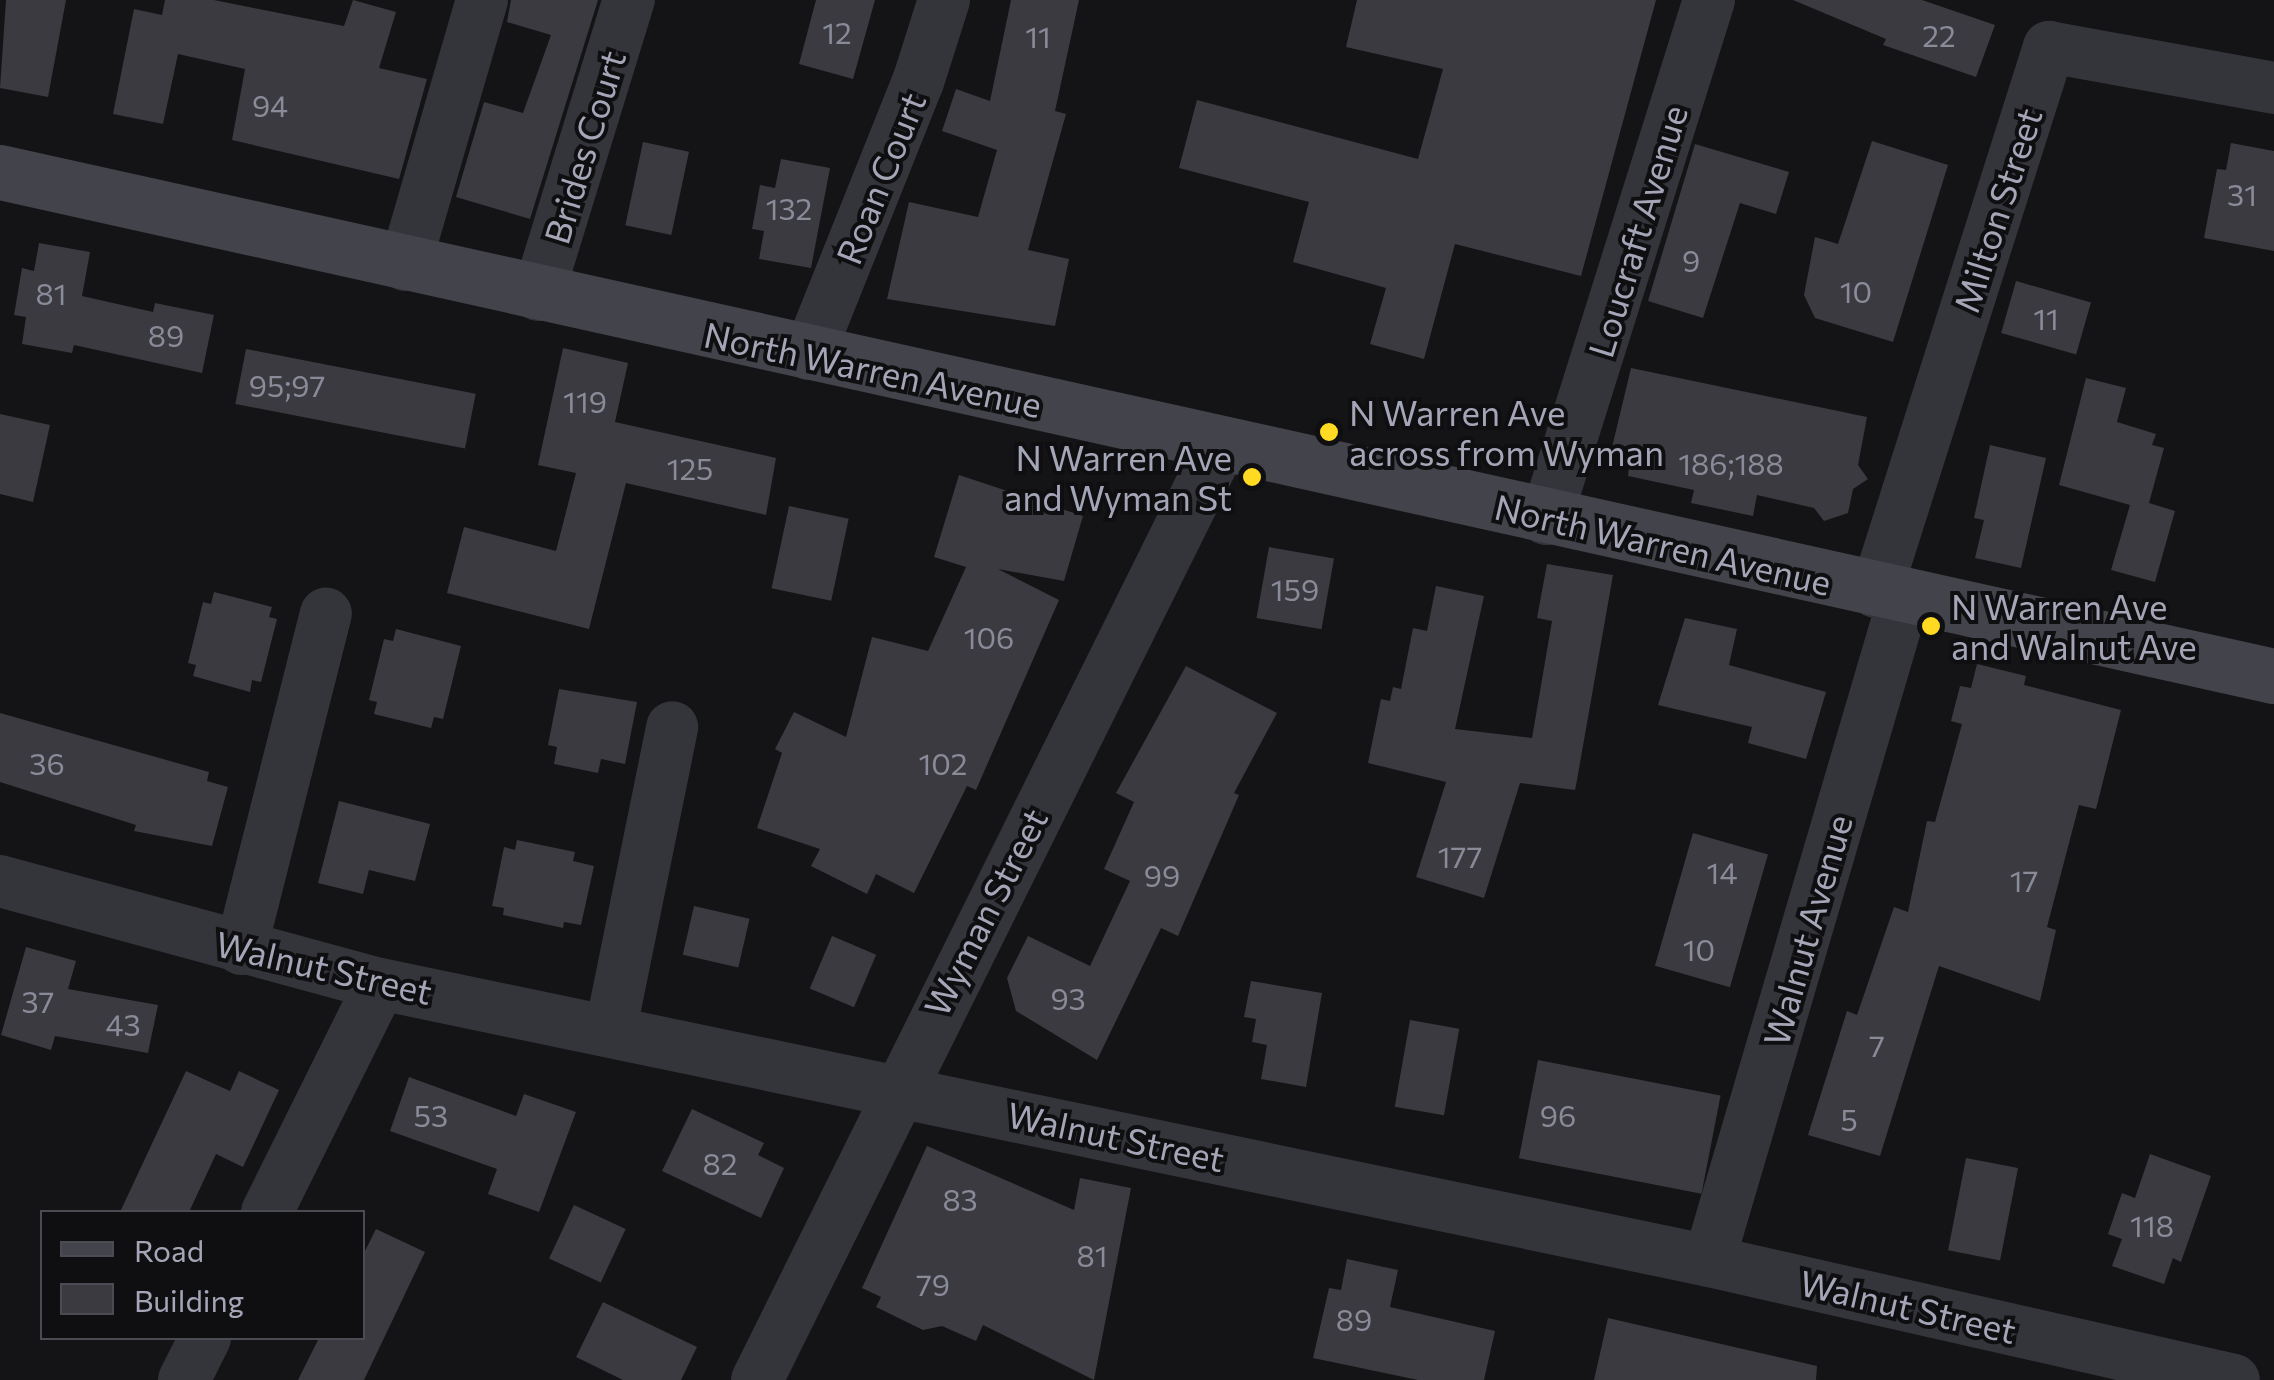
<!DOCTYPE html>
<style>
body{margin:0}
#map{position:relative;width:2274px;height:1380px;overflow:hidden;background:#141315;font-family:Commissioner,sans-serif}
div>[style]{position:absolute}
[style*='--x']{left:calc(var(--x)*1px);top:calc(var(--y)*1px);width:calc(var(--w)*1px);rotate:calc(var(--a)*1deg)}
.building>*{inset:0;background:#3b3a40;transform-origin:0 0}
.street>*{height:52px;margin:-26px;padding:0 26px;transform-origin:26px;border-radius:26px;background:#34343b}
.secondary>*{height:55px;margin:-27.5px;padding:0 27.5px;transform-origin:27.5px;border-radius:27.5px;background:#42434b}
.dots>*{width:28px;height:28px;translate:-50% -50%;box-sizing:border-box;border:5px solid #0f0e10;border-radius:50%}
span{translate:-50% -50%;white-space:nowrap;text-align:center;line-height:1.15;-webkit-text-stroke:8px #0f0e10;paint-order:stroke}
.number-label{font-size:30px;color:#8a8b99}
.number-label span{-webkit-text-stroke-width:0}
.street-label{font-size:35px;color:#a4a6b7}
.poi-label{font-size:35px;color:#a4a6b7}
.left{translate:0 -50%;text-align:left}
.right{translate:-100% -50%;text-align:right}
.legend{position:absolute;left:40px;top:1210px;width:325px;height:130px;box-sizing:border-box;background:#0f0e10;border:2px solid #4b4b53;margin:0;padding:12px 18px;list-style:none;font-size:30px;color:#a4a6b7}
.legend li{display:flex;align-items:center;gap:20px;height:50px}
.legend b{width:50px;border:2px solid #4b4b53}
</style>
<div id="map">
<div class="building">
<i style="clip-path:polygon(6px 0,66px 0,48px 97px,0 88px)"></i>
<i style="clip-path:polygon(165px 0,214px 0,344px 26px,353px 0,396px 12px,379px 68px,427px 79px,399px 179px,232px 140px,245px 69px,178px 54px,163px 124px,113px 114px,134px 9px,162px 15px)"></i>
<i style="clip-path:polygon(511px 0,598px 0,530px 219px,456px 197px,484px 102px,523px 113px,551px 35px,507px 22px)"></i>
<i style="clip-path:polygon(816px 0,875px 0,853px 79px,799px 64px)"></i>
<i style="clip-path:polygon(1011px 0,1079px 0,1055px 111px,1066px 114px,1028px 250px,1069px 259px,1055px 326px,887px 299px,909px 202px,978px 217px,997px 150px,942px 131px,956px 89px,990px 101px)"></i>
<i style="clip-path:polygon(1357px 0,1656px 0,1581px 276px,1455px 244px,1424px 359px,1370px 344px,1386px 288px,1293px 262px,1309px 202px,1179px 168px,1197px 100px,1418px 159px,1443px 69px,1346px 47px)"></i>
<i style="clip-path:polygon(1793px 0,1922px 0,1995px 25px,1976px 77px,1883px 45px,1886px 39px)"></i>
<i style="clip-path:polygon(1872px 141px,1948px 165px,1893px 342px,1815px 318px,1804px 295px,1815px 237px,1838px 244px)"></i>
<i style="left:643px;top:142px;width:47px;height:85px;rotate:12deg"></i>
<i style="clip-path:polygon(2231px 143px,2274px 151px,2274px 251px,2204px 238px,2217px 169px,2226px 170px)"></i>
<i style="clip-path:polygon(1695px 144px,1789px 172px,1776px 214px,1740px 203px,1703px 318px,1648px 301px)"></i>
<i style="clip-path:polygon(781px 159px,830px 168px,811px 268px,759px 259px,764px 231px,752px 229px,760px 185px,775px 188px)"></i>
<i style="clip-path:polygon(39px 243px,90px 252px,82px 296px,153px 312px,155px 303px,214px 315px,202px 373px,74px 345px,72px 353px,22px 344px,26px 317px,14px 315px,22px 268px,34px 271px)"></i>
<i style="left:2016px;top:281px;width:78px;height:54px;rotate:16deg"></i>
<i style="clip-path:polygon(563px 348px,628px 363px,615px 422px,776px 458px,766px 515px,626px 483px,589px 629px,447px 593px,464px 527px,556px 551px,576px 473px,538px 465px)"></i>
<i style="left:246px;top:349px;width:234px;height:56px;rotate:11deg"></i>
<i style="clip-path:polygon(1631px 368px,1867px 417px,1858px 465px,1868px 479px,1853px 489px,1848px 513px,1824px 521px,1814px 508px,1757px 495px,1753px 516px,1691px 503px,1694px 490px,1628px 476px,1629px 468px,1608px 464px)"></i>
<i style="clip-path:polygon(2086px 378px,2126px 388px,2117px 422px,2156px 434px,2152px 445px,2164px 448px,2149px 503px,2175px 511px,2155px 582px,2111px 570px,2130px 505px,2059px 485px)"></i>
<i style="clip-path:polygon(0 414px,50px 425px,33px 502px,0 494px)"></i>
<i style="clip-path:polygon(1990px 445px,2046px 458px,2021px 568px,1975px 558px,1984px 520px,1974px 518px)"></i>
<i style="clip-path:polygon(959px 475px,1083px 516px,1064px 581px,998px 569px,1059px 600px,976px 790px,967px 786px,914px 893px,876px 874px,867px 894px,811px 866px,820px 849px,757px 828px,782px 753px,775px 749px,794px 712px,846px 737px,872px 637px,928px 651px,966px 567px,934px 557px)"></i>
<i style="left:789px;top:506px;width:61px;height:84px;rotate:12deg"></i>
<i style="left:1269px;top:547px;width:66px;height:72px;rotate:10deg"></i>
<i style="clip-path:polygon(1547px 564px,1613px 575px,1577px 780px,1575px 790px,1520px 783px,1484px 898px,1416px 877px,1446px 782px,1368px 763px,1381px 699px,1390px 701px,1393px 687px,1401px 689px,1413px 628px,1427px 631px,1436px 586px,1484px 596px,1455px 729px,1532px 738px,1552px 621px,1537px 618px)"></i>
<i style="clip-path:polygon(214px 592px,272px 607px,269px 617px,277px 619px,261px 682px,252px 680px,250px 692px,193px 676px,196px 665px,188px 663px,203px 602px,211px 604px)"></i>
<i style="clip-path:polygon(1685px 618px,1737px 629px,1729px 665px,1826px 692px,1806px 759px,1748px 743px,1752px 727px,1658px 705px)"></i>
<i style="clip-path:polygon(396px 629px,461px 646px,443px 719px,434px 717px,431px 728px,374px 714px,377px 702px,369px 700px,384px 639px,393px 641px)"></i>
<i style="clip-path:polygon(1977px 664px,2026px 676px,2024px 685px,2121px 710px,2096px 809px,2079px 805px,2047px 927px,2056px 930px,2040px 1001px,1939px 966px,1880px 1156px,1808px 1135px,1847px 1011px,1857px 1015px,1894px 907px,1908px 912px,1927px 821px,1935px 822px,1962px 724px,1951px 721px,1960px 686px,1971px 688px)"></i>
<i style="clip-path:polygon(1186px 666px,1277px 713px,1234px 793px,1239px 795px,1178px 936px,1161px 928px,1097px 1060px,1016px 1011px,1007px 978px,1028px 936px,1090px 966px,1130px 881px,1104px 869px,1134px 802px,1116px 793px)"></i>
<i style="clip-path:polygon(559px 689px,637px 702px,625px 764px,601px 759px,598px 773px,554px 764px,557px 747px,548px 745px)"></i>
<i style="clip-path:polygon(0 713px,209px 772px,207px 781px,228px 787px,212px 846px,134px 831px,136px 825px,0 782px)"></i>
<i style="clip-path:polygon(339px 801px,430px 824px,415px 881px,369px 870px,363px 894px,318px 883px)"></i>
<i style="left:1693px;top:833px;width:78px;height:138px;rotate:16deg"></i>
<i style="clip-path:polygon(517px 840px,575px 852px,573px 861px,594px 866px,581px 925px,564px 922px,563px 928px,503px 915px,504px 908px,492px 906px,504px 847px,515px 850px)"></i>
<i style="left:694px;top:906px;width:57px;height:50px;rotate:13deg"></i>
<i style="left:832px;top:936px;width:48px;height:57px;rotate:23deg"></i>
<i style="clip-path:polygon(26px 947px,76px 961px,68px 989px,158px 1005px,148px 1053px,55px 1036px,51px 1050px,1px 1035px)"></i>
<i style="clip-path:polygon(1251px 981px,1322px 993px,1306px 1087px,1261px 1079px,1267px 1045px,1252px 1042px,1256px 1019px,1244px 1017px)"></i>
<i style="left:1410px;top:1020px;width:50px;height:88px;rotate:10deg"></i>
<i style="left:1538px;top:1060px;width:186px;height:100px;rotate:11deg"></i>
<i style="clip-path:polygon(186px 1071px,230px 1091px,239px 1071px,279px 1090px,243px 1167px,216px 1154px,189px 1212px,120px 1212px)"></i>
<i style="clip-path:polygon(409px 1077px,516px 1116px,524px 1094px,576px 1112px,539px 1212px,488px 1194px,497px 1169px,390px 1131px)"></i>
<i style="clip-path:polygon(692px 1109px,764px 1143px,758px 1155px,784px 1168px,761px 1218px,662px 1171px)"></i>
<i style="clip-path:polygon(927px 1146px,1074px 1210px,1080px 1178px,1131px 1188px,1094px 1380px,983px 1325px,976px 1341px,942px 1326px,923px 1330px,876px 1307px,881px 1297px,862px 1288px)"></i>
<i style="clip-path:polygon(2150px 1154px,2211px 1176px,2181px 1262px,2173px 1258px,2164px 1284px,2112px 1266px,2122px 1239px,2108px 1234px,2122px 1193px,2135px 1198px)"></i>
<i style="left:1966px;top:1158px;width:53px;height:94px;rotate:11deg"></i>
<i style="left:574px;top:1205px;width:57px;height:59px;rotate:25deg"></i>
<i style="clip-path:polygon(376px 1229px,425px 1252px,364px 1380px,298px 1380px,319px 1338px,362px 1338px,362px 1257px)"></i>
<i style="clip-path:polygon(1347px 1259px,1398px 1270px,1390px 1307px,1495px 1331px,1484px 1380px,1418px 1380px,1313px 1358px,1329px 1288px,1341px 1290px)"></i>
<i style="clip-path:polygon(603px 1302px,697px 1347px,681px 1380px,623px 1380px,576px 1357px)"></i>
<i style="clip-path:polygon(1608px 1318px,1817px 1366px,1816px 1380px,1594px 1380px)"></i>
</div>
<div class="street">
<i style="--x:405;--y:265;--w:276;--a:-73.8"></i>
<i style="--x:538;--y:295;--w:309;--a:-72.9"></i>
<i style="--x:809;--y:354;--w:293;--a:-68.2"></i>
<i style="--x:918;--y:82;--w:86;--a:-72.4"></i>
<i style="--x:1546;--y:519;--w:544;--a:-72.56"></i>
<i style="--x:1876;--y:592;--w:572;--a:-72.39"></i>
<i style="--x:2049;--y:47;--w:229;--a:10.3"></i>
<i style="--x:0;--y:881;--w:394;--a:15.2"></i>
<i style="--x:380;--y:984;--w:1358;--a:11.77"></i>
<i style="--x:1709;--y:1261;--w:538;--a:12.77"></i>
<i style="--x:241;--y:949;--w:346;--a:-75.8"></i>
<i style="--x:611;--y:1028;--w:307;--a:-78.5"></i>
<i style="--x:267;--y:1212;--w:254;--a:-63.6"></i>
<i style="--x:1709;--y:1261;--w:691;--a:-73.61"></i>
<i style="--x:184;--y:1380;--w:47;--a:-63.4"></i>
<i style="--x:757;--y:1380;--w:1042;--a:-63.61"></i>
</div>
<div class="secondary">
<i style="--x:0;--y:172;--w:2329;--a:12.5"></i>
</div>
<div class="dots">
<i style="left:1329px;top:432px;background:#ffd922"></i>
<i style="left:1252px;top:477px;background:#ffd922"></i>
<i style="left:1931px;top:626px;background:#ffd922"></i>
</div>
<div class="number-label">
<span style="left:837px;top:32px">12</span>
<span style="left:1939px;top:35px">22</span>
<span style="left:1038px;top:36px">11</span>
<span style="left:270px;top:105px">94</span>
<span style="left:2242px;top:194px">31</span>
<span style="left:789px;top:208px">132</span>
<span style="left:1691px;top:260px">9</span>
<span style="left:1856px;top:291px">10</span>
<span style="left:51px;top:293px">81</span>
<span style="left:2046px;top:318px">11</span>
<span style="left:166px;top:335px">89</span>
<span style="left:287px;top:385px">95;97</span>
<span style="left:585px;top:401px">119</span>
<span style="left:1731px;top:463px">186;188</span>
<span style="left:690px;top:468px">125</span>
<span style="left:1295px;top:589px">159</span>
<span style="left:989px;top:637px">106</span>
<span style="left:47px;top:763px">36</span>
<span style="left:943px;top:763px">102</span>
<span style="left:1460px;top:856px">177</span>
<span style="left:1722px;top:872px">14</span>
<span style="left:1162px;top:875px">99</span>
<span style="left:2024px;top:880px">17</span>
<span style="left:1699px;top:949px">10</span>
<span style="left:1068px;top:998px">93</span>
<span style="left:38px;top:1001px">37</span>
<span style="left:123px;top:1024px">43</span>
<span style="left:1877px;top:1045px">7</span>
<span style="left:431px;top:1115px">53</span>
<span style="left:1558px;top:1115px">96</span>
<span style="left:1849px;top:1119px">5</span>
<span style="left:720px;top:1163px">82</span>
<span style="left:960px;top:1199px">83</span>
<span style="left:2152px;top:1225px">118</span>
<span style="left:1092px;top:1255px">81</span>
<span style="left:933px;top:1284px">79</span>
<span style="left:1354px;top:1319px">89</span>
</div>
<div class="street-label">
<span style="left:584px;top:147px;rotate:-73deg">Brides Court</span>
<span style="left:880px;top:178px;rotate:-68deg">Roan Court</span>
<span style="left:1997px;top:210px;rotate:-72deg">Milton Street</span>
<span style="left:1637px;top:231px;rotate:-73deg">Loucraft Avenue</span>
<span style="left:873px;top:369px;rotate:12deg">North Warren Avenue</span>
<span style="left:1663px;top:544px;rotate:13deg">North Warren Avenue</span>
<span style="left:985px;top:912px;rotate:-63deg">Wyman Street</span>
<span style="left:1807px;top:930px;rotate:-74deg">Walnut Avenue</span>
<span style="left:324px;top:967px;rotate:13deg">Walnut Street</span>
<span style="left:1116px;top:1136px;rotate:12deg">Walnut Street</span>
<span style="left:1908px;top:1306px;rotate:13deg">Walnut Street</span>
</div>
<div class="poi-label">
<span class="left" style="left:1349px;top:432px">N Warren Ave<br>across from Wyman</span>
<span class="right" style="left:1232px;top:477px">N Warren Ave<br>and Wyman St</span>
<span class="left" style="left:1951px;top:626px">N Warren Ave<br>and Walnut Ave</span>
</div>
<ul class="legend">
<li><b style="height:12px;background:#42434b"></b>Road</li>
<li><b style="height:28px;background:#3b3a40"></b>Building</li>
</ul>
</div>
